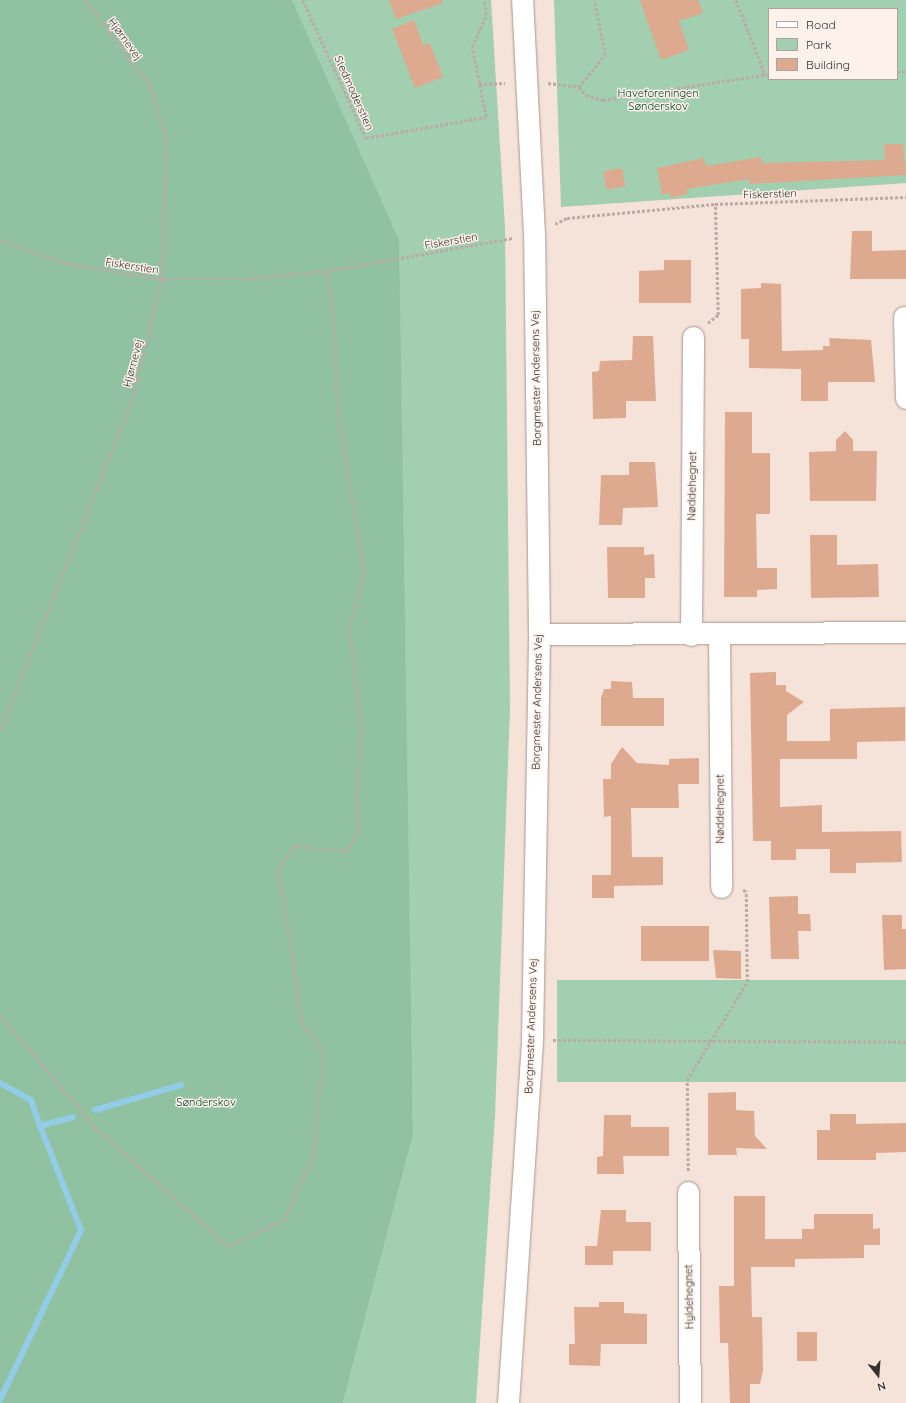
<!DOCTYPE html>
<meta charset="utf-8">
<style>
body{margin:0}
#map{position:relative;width:906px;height:1403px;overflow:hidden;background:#f5e2d9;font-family:Quicksand,sans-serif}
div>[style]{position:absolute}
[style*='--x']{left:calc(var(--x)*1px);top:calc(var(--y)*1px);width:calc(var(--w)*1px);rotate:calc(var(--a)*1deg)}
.green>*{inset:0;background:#a3cfb1;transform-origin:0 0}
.forest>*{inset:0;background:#90c1a0}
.stream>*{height:6px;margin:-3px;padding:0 3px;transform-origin:3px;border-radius:3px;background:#93cce7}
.building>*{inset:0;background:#ddaa8f;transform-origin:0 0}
.path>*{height:2.5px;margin-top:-1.25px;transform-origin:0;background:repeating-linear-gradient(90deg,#baaba4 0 3px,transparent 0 5px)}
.roads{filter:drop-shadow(0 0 1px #a9988f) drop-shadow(0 0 1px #a9988f)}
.minor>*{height:21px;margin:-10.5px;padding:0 10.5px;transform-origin:10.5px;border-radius:10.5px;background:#fff}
span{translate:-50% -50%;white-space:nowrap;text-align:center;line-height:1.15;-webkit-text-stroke:3px #fdf1eb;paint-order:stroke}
.street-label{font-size:11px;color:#38312d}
.park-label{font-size:11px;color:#034122}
.legend{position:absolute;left:768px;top:8px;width:130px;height:72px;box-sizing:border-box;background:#fdf1eb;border:1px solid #aea49f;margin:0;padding:5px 7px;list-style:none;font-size:12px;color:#38312d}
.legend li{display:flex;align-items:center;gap:8px;height:20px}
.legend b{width:20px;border:1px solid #aea49f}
.north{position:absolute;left:858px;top:1355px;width:40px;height:40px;-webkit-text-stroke:3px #fdf1eb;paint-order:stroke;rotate:163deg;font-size:11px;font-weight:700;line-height:16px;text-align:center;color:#38312d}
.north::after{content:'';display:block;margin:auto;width:14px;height:18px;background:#38312d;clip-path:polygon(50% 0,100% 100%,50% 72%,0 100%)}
</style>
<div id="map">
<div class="green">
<i style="clip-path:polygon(292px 0,491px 0,505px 227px,510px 709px,495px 1116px,476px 1403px,343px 1403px,413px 1135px,407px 887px)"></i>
<i style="clip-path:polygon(evenodd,554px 0,906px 0,906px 183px,561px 207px,554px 0,769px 9px,897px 9px,897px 79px,769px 79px,769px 9px)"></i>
<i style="left:557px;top:980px;width:349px;height:102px"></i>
</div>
<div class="forest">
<i style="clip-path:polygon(0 0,292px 0,399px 240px,413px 1135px,343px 1403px,0 1403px)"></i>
</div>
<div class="stream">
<i style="--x:0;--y:1083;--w:35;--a:29"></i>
<i style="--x:31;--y:1100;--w:28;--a:71"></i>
<i style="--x:95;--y:1110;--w:90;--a:-16.2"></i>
<i style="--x:0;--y:1400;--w:188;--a:-64.5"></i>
<i style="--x:81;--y:1230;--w:112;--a:-111.5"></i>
<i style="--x:40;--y:1126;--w:34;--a:-15"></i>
</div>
<div class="building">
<i style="clip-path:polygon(389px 0,442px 0,443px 3px,396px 19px)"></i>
<i style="clip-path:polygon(640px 0,698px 0,703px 13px,679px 21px,689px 50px,661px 60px)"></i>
<i style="clip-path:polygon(414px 20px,423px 45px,430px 43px,443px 77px,415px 88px,392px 29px)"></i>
<i style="clip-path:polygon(884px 144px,903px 144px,906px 175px,749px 184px,749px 179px,687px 189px,688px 194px,671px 198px,670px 193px,662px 195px,657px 168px,704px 158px,706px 166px,761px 157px,762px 163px,885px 160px)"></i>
<i style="left:622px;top:168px;width:19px;height:19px;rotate:81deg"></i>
<i style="clip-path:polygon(852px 231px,872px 231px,872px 251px,906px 250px,906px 279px,850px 279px)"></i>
<i style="clip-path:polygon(664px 260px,691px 260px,691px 303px,639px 303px,639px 271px,664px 270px)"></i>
<i style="clip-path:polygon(761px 283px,781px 284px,782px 351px,823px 350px,823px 346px,830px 346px,829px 338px,871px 340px,875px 382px,828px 382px,828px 401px,801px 401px,801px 369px,749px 368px,749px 339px,741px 339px,741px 289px,761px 288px)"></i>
<i style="clip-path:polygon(633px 336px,653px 336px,656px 401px,626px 401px,626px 418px,593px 419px,592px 372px,599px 371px,600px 361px,632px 360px)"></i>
<i style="clip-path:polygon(725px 412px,752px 412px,752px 453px,770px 453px,770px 514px,756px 514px,757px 568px,777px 568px,777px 589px,757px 590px,757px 597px,724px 597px)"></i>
<i style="clip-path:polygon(845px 431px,853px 440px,853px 451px,877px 451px,876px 501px,810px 501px,809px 452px,836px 451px,836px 440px)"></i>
<i style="clip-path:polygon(629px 462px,655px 462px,658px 507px,623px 508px,622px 525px,599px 525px,601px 475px,629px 475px)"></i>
<i style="clip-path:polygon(810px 535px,837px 535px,837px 565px,878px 564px,879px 597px,811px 598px)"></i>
<i style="clip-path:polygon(607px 547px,644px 547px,644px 555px,654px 554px,655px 578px,645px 578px,645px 598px,608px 598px)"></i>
<i style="clip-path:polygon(776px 672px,776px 685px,786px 685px,786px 691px,804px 702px,787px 715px,787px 741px,830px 741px,830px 709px,905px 707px,905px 741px,857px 742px,857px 759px,780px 759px,780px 807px,822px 805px,822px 832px,901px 831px,902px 862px,856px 863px,856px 873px,830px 873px,830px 849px,796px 849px,796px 860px,771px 860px,771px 841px,753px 841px,750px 673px)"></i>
<i style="clip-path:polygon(611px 681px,632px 682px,633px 698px,664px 698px,664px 726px,601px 726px,601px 698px,604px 689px,611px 689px)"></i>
<i style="clip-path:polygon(622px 747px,637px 763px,669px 765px,669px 759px,699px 758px,699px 784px,678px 784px,679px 808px,631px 808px,632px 857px,663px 857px,663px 885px,614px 886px,614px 898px,592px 898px,592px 875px,611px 875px,611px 816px,604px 817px,603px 779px,611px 779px,611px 764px)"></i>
<i style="clip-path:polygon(798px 896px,798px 914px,810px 914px,811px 931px,798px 931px,799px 959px,771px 959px,769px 897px)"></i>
<i style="clip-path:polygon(882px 915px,902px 915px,902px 929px,906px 929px,906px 969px,884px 970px)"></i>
<i style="left:641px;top:926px;width:68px;height:35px"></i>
<i style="clip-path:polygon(713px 950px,741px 951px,741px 979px,716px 978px)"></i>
<i style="clip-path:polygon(736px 1092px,736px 1110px,754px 1111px,755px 1136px,767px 1149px,736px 1148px,737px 1155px,708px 1155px,708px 1093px)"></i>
<i style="clip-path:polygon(830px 1114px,856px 1114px,856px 1124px,906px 1123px,906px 1152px,876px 1153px,876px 1160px,817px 1160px,817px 1130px,830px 1130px)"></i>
<i style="clip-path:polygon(604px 1115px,631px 1115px,631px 1127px,669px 1127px,669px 1156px,623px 1156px,624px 1174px,597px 1174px,597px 1157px,603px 1156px)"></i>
<i style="clip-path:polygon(734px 1196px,765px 1196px,765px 1239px,802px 1239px,802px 1229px,814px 1229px,814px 1214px,873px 1214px,873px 1229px,880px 1228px,880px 1245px,864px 1245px,864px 1258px,795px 1259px,795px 1267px,751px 1267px,752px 1317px,762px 1317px,763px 1370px,760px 1384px,750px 1384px,750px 1403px,730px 1403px,728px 1343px,720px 1343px,719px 1286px,734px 1286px)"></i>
<i style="clip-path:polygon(601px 1210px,626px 1210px,626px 1222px,651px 1222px,651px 1251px,613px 1251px,613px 1265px,585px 1265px,585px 1246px,597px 1246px)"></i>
<i style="clip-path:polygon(599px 1302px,624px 1302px,624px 1313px,647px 1314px,647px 1344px,601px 1344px,600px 1366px,569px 1365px,569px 1344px,575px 1344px,574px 1307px,599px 1307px)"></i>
<i style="left:797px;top:1332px;width:20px;height:29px"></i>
</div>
<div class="path">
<i style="--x:303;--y:0;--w:152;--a:65.5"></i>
<i style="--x:366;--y:138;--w:122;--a:-9.9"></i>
<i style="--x:486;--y:117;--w:71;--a:-101.3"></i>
<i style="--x:472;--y:47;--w:35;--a:-66"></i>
<i style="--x:486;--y:15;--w:15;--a:-98"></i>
<i style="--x:736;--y:0;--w:79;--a:68.6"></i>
<i style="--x:897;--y:72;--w:9;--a:0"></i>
<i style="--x:548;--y:83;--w:31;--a:7"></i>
<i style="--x:579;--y:87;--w:11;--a:49"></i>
<i style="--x:586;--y:95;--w:18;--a:16"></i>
<i style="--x:603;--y:100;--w:168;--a:-8.9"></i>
<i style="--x:479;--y:84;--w:26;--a:-2"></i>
<i style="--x:579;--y:87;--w:41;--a:-50.9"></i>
<i style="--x:605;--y:55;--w:56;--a:-101.3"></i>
<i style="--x:555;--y:224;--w:13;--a:-27"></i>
<i style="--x:567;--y:218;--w:149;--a:-5.4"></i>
<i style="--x:715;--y:204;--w:191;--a:-2.1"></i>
<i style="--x:0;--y:240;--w:73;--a:19.2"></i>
<i style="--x:69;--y:264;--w:94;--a:9.2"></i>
<i style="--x:162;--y:279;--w:81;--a:0"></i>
<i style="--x:243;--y:279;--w:84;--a:-5.4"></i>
<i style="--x:327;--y:271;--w:189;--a:-10.1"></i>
<i style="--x:708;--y:323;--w:13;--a:-39"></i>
<i style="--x:718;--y:315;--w:111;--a:-91.5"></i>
<i style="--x:0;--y:730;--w:352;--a:-68.2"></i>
<i style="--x:131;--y:403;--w:128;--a:-76"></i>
<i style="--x:162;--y:279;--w:139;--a:-88.4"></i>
<i style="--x:166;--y:140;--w:54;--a:-106.1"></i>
<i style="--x:151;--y:88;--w:110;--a:-126.9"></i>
<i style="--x:0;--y:1015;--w:148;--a:49.7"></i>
<i style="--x:96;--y:1128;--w:177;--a:41.8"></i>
<i style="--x:228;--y:1246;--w:62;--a:-24.9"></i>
<i style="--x:284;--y:1220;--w:72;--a:-65.6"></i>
<i style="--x:314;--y:1154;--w:103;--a:-85"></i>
<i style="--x:323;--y:1051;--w:34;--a:-128"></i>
<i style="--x:302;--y:1024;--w:158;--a:-98.7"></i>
<i style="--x:278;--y:868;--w:27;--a:-54"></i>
<i style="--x:294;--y:846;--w:53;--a:5.4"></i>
<i style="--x:347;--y:851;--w:22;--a:-60"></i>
<i style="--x:358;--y:832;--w:37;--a:-93"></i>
<i style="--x:356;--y:795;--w:64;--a:-85.5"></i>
<i style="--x:361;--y:731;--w:105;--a:-96.6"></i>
<i style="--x:349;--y:627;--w:55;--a:-74.2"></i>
<i style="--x:364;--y:574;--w:169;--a:-99.2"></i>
<i style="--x:337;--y:407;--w:81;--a:-92.1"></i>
<i style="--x:334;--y:326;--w:55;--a:-97.3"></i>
<i style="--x:553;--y:1040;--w:353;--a:0.3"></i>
<i style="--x:688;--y:1171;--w:91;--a:-90.6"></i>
<i style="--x:687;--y:1080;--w:115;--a:-58.5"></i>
<i style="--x:747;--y:982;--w:91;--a:-90.6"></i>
<i style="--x:746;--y:891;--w:4;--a:180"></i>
</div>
<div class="roads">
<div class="minor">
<i style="--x:904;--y:317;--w:81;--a:88.6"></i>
<i style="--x:539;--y:634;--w:367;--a:-0.3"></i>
<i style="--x:691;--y:635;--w:298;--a:-89.6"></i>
<i style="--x:719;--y:636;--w:251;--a:89.5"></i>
<i style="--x:688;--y:1192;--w:211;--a:89.5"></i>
<i style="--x:508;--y:1403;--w:364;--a:-86.2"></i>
<i style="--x:532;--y:1040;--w:406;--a:-89"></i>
<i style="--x:539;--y:634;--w:400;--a:-90.7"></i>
<i style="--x:534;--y:234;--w:234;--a:-92.9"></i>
</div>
</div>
<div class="street-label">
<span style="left:125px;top:39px;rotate:54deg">Hjørnevej</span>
<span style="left:354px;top:93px;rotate:66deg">Stedmoderstien</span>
<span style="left:770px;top:194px;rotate:-2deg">Fiskerstien</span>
<span style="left:451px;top:241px;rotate:-10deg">Fiskerstien</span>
<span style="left:132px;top:266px;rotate:9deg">Fiskerstien</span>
<span style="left:133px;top:363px;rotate:-76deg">Hjørnevej</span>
<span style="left:536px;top:378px;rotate:-91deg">Borgmester Andersens Vej</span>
<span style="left:692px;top:486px;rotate:-89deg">Nøddehegnet</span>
<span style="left:537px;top:702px;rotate:-89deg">Borgmester Andersens Vej</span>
<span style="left:720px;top:809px;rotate:-90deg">Nøddehegnet</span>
<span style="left:531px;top:1026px;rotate:-88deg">Borgmester Andersens Vej</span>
<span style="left:689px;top:1297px;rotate:-91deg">Hyldehegnet</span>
</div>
<div class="park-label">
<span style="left:658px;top:100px">Haveforeningen<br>Sønderskov</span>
<span style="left:206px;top:1102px">Sønderskov</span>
</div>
<ul class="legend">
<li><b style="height:5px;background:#fff"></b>Road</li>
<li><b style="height:11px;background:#a3cfb1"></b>Park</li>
<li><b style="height:11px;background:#ddaa8f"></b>Building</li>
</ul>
<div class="north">N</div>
</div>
